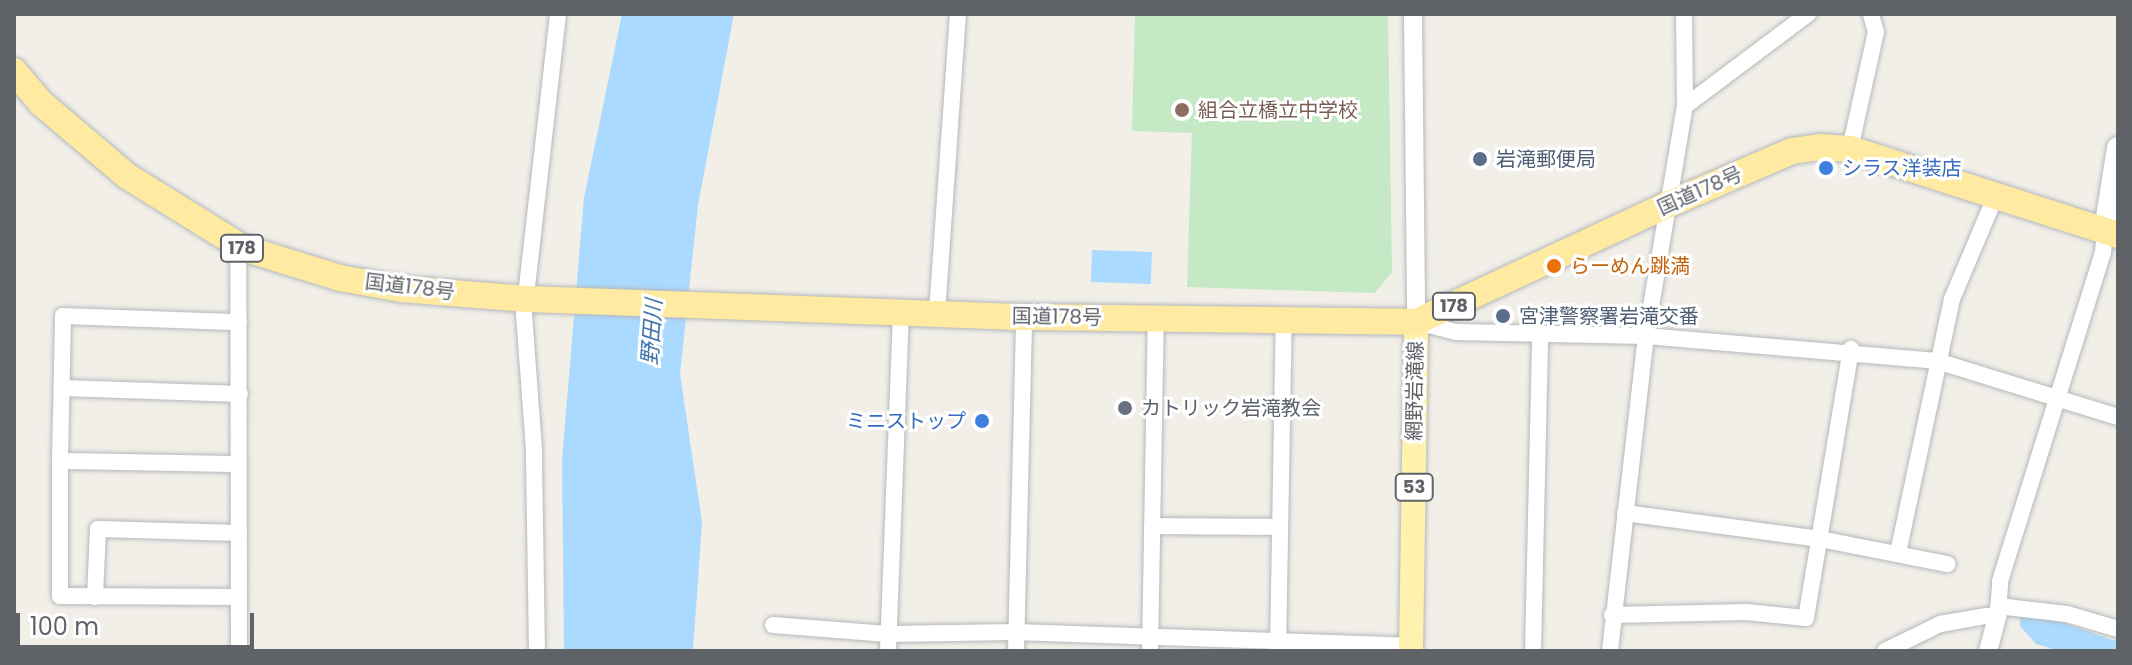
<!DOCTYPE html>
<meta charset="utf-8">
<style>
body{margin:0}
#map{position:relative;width:2132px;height:665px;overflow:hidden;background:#f1efe8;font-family:Poppins,"Noto Sans JP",sans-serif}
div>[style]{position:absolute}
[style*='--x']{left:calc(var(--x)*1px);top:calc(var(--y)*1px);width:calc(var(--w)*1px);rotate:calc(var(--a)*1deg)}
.green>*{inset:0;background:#c5e8c5}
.water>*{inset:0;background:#aadaff;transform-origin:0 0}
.roads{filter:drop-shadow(0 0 2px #b5b8bc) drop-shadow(0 0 2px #b5b8bc)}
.minor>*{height:16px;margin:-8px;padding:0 8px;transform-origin:8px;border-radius:8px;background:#fff}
.tertiary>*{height:18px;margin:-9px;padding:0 9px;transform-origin:9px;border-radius:9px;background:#fff}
.secondary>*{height:22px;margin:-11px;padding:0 11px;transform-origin:11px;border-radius:11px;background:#fff}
.primary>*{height:24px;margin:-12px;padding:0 12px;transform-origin:12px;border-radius:12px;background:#fff2af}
.trunk>*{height:26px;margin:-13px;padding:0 13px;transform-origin:13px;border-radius:13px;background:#feeaa1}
.dots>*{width:22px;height:22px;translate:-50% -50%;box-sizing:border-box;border:4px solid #fff;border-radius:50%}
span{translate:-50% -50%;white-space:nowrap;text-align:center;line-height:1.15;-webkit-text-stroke:6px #fff;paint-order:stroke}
.shield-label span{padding:2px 6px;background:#fff;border:2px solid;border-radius:6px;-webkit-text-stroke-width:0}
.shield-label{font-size:18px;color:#5f6368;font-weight:700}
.education-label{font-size:20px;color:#785e54}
.left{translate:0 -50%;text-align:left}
.service-label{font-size:20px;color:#4e5e75}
.shop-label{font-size:20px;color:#366cbe}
.right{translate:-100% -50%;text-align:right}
.street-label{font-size:20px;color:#5f6368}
.food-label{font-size:20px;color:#c56008}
.worship-label{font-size:20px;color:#5b616d}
.water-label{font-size:22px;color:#4174aa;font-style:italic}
.frame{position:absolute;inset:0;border:16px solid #5f6368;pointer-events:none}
.scale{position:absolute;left:16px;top:613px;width:238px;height:36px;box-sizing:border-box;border:4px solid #5f6368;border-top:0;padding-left:10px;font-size:24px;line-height:28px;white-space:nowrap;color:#5f6368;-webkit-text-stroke:6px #fff;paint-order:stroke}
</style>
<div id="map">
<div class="green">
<i style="clip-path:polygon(1135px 14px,1388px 14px,1392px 272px,1375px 293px,1187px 287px,1192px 133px,1132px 131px)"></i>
</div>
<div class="water">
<i style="clip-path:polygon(622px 14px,734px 14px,698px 205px,680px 374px,702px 522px,693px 651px,564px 651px,562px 460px,584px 198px)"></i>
<i style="left:1092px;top:250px;width:60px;height:32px;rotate:2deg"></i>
<i style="clip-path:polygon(2020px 615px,2062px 622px,2118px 642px,2118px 651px,2060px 651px,2036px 644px,2020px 626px)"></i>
</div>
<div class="roads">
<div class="minor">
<i style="--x:1685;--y:106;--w:154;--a:-36.8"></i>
<i style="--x:1850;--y:149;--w:120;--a:-77.5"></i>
<i style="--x:1876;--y:32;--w:19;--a:-106"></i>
<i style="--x:937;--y:313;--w:300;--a:-86"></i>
<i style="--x:1418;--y:322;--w:39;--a:15"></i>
<i style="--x:1456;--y:332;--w:190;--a:1.2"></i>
<i style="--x:1646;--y:336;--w:292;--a:4.9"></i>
<i style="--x:1937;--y:361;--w:189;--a:17.2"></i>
<i style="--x:63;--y:388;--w:177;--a:1.9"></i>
<i style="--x:60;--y:461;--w:179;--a:1"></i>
<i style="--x:1625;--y:513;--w:197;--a:7.6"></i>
<i style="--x:1820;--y:539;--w:130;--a:11.1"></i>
<i style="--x:1152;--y:526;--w:128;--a:0.4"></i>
<i style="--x:1898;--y:553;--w:260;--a:-78"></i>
<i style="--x:1952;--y:299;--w:113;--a:-67.1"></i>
<i style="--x:95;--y:597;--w:68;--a:-87.5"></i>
<i style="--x:98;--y:529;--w:141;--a:1.6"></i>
<i style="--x:238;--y:597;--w:178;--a:-179.7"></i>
<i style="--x:60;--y:596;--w:135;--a:-90"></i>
<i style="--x:60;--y:461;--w:145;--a:-88.8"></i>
<i style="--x:63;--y:316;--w:176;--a:2"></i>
<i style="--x:1998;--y:606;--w:69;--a:6.6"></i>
<i style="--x:2067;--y:614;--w:53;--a:16.4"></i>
<i style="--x:1998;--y:613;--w:32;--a:-86"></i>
<i style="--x:2000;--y:581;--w:344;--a:-72.6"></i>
<i style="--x:2103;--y:253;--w:23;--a:-85"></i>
<i style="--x:1612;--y:615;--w:134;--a:-1.3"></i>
<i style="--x:1746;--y:612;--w:60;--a:5.7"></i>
<i style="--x:1806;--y:618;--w:273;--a:-80.5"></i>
<i style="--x:773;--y:625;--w:115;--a:4.5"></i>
<i style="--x:888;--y:634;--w:128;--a:-0.9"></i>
<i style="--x:1016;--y:632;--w:395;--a:2"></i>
<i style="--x:1278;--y:650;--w:330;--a:-89"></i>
<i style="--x:239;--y:651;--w:392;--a:-90.1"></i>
<i style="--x:238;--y:259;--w:12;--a:-66"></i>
<i style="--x:537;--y:651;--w:201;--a:-90.9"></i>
<i style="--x:534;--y:450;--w:137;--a:-94.2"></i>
<i style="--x:524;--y:313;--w:301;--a:-83.5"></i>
<i style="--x:888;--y:651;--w:340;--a:-87.8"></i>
<i style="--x:1016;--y:651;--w:334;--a:-88.6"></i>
<i style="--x:1150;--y:651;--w:332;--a:-89"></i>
<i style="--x:1533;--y:651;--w:318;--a:-88.7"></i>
<i style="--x:1610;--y:651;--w:317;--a:-83.5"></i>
<i style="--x:1646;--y:336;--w:233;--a:-80.4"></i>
<i style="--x:1685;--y:106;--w:92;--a:-90.6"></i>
<i style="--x:1885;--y:651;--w:61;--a:-26.1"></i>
<i style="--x:1940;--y:624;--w:47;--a:-9.9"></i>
<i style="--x:1986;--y:616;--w:10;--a:17"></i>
</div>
<div class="tertiary">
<i style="--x:1413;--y:14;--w:308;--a:89.4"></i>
<i style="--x:1988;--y:651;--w:39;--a:-75"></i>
</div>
<div class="secondary">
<i style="--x:2105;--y:230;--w:83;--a:-81"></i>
</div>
<div class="primary">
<i style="--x:1411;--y:651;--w:329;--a:-89.1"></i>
</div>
<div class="trunk">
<i style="--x:14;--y:71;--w:42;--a:49.8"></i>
<i style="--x:41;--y:103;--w:113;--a:40.3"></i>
<i style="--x:127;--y:176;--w:137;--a:31.8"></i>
<i style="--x:243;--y:248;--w:102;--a:17.2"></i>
<i style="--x:340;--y:278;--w:62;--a:10.2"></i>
<i style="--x:401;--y:289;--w:127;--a:4.5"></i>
<i style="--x:528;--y:299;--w:496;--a:2.1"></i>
<i style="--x:1024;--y:317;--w:392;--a:0.7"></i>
<i style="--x:1416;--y:322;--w:277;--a:-25"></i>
<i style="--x:1667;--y:205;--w:136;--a:-23.4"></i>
<i style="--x:1792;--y:151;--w:29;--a:-8"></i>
<i style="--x:1821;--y:147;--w:29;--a:4"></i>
<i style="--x:1850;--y:149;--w:281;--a:17.8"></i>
</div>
</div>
<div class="dots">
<i style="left:1182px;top:110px;background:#8d6e63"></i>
<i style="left:1480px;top:159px;background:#5c6f8a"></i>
<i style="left:1826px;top:168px;background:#3f7fe0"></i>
<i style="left:1554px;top:266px;background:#e8710a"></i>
<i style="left:1503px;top:316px;background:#5c6f8a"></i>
<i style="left:1125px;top:408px;background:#6b7280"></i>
<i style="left:982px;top:421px;background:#3f7fe0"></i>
</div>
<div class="shield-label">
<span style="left:242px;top:248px">178</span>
<span style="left:1454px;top:306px">178</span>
<span style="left:1414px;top:487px">53</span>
</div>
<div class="education-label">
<span class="left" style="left:1198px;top:110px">組合立橋立中学校</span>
</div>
<div class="service-label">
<span class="left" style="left:1496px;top:159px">岩滝郵便局</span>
<span class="left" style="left:1519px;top:316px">宮津警察署岩滝交番</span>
</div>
<div class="shop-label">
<span class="left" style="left:1842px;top:168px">シラス洋装店</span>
<span class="right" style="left:966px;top:421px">ミニストップ</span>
</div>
<div class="street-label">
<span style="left:1700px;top:191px;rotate:-24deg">国道178号</span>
<span style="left:410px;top:287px;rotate:7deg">国道178号</span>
<span style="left:1057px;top:317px;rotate:1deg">国道178号</span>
<span style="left:1415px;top:391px;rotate:-89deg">網野岩滝線</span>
</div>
<div class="food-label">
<span class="left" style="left:1570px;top:266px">らーめん跳満</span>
</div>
<div class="worship-label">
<span class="left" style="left:1141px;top:408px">カトリック岩滝教会</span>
</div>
<div class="water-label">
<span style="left:652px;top:332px;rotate:-86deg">野田川</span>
</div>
<div class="frame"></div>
<div class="scale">100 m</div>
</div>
